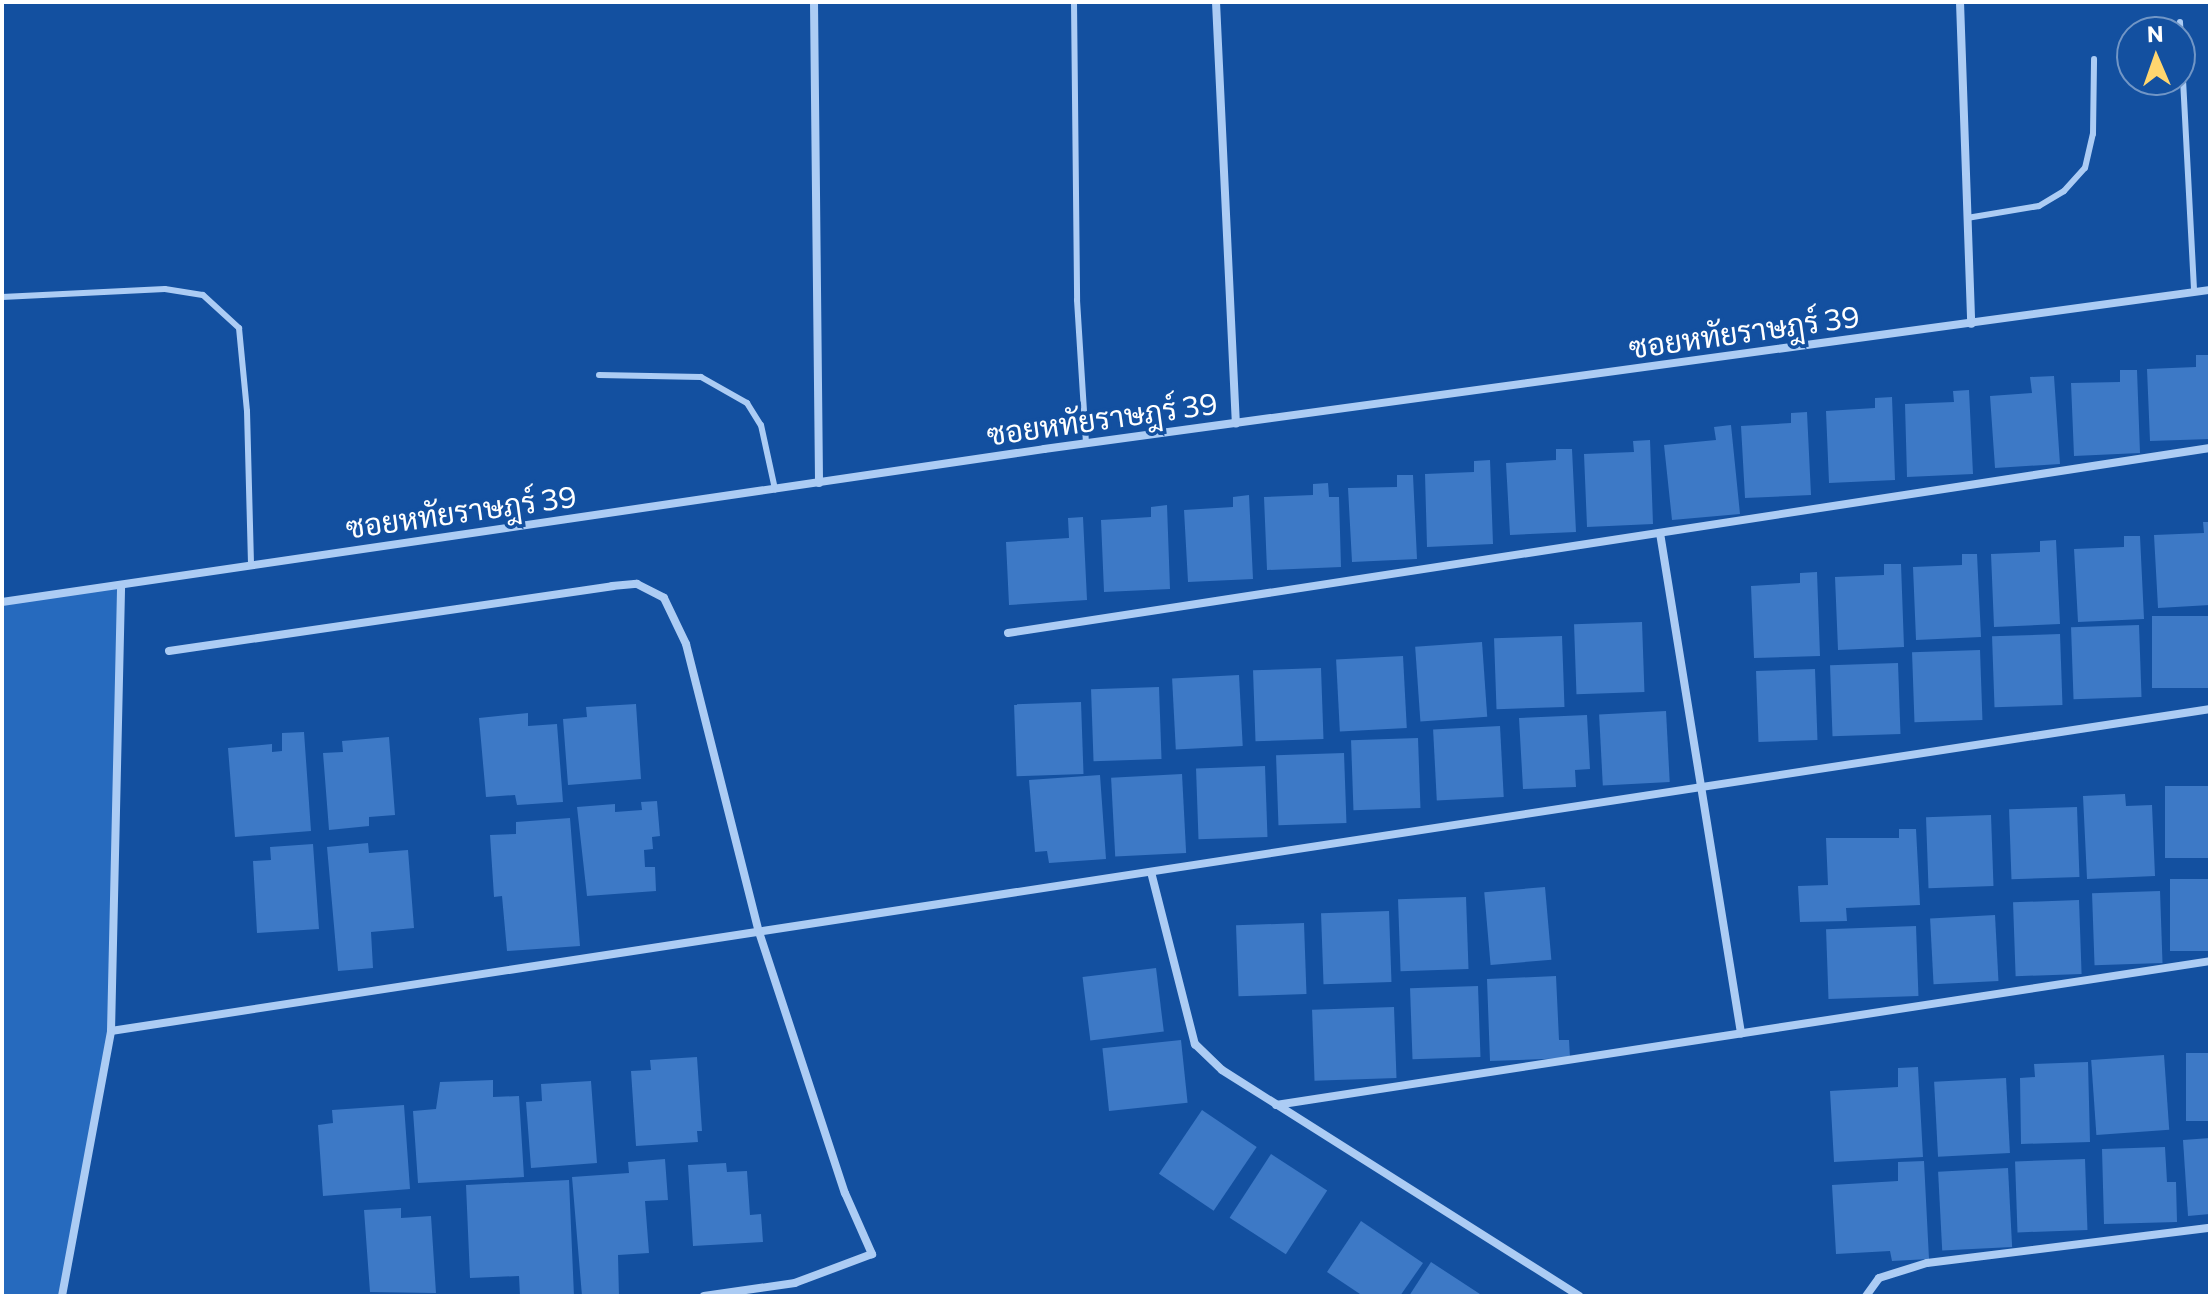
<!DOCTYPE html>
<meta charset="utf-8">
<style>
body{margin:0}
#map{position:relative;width:2212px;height:1298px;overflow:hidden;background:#1350a0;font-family:Commissioner,Sarabun,sans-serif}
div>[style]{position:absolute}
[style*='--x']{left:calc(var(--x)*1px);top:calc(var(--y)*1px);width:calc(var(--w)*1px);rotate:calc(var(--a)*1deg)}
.green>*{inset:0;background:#266abe}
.building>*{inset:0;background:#3d79c6;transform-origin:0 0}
.service>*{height:6px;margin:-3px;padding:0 3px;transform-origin:3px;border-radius:3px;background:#acccf4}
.minor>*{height:8px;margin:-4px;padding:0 4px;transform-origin:4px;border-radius:4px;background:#acccf4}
span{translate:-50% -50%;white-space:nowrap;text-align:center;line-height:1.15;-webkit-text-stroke:7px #1350a0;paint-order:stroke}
.street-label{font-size:30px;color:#fff}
.frame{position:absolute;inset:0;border:4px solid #fff;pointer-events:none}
.north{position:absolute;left:2116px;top:16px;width:80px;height:80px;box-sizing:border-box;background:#1350a0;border:2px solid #7196c6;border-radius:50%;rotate:358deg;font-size:22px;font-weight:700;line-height:32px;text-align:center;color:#fff}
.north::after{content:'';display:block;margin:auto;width:28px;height:36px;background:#ffd66f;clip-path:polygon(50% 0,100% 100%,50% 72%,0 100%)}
</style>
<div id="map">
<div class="green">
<i style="clip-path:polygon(121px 585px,111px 1031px,62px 1296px,2px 1296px,2px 603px)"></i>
</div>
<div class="building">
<i style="clip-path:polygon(2196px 355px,2210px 355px,2210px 439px,2150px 441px,2147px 369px,2196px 367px)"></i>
<i style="clip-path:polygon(2120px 370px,2137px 370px,2140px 453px,2074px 456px,2071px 383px,2120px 382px)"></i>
<i style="clip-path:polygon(2054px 376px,2060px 464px,1995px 468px,1990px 396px,2032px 393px,2030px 377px)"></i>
<i style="clip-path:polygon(1969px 390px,1973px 474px,1907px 477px,1905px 404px,1954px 402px,1953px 391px)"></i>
<i style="clip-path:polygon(1892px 397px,1895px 480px,1829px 483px,1826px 411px,1875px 408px,1875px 398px)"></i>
<i style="clip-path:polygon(1807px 412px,1811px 495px,1745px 498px,1741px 426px,1791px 423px,1791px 413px)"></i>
<i style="clip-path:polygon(1731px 425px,1740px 514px,1672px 520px,1664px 445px,1716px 440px,1714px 427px)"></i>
<i style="clip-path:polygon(1650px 440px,1653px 524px,1587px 527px,1584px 454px,1634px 452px,1633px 441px)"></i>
<i style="clip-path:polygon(1556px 449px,1572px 449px,1576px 532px,1510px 535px,1506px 463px,1556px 460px)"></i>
<i style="clip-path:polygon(1490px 460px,1493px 544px,1427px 547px,1425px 474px,1474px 472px,1474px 461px)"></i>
<i style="clip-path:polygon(1397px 475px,1413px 475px,1417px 559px,1352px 562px,1348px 488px,1397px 487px)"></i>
<i style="clip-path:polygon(1328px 483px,1329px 497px,1339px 497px,1341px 567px,1267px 570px,1264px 497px,1313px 495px,1313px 484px)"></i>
<i style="clip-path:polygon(1249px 495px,1253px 579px,1188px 582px,1184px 510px,1233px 507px,1233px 497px)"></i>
<i style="clip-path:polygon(1167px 505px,1170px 589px,1104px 592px,1101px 520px,1151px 517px,1151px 507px)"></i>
<i style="clip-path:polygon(1083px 517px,1087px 600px,1009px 605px,1006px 542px,1069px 538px,1068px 518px)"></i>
<i style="clip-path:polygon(2203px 522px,2210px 522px,2210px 605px,2158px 608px,2154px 535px,2204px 533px)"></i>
<i style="clip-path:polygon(2124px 536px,2140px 536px,2144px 619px,2078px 622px,2074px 549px,2124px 547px)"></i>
<i style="clip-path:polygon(2056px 540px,2060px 624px,1994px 627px,1991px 554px,2040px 552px,2040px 541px)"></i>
<i style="clip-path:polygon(1962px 554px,1977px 554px,1981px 637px,1916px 640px,1913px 567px,1962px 565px)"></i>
<i style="clip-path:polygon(1884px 564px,1901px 564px,1904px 647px,1838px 650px,1835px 577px,1884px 575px)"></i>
<i style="clip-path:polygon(1817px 572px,1820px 656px,1754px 658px,1751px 586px,1800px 583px,1800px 573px)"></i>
<i style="left:2210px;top:616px;width:72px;height:58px;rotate:90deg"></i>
<i style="left:1642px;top:622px;width:70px;height:68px;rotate:88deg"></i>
<i style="left:2139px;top:625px;width:72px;height:68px;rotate:88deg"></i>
<i style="left:2060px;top:634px;width:71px;height:68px;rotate:88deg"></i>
<i style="left:1562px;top:636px;width:71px;height:68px;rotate:88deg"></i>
<i style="left:1482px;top:642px;width:75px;height:67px;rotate:86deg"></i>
<i style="left:1980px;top:650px;width:70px;height:68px;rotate:88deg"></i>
<i style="left:1403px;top:656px;width:72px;height:67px;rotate:87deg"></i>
<i style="left:1898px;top:663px;width:71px;height:68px;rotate:88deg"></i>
<i style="left:1321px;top:668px;width:71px;height:68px;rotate:88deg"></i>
<i style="left:1815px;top:669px;width:71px;height:59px;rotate:88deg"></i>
<i style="left:1239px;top:675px;width:71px;height:67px;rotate:87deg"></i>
<i style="left:1159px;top:687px;width:72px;height:68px;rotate:88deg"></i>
<i style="left:1081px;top:702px;width:72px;height:67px;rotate:88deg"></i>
<i style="clip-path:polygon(636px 704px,641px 779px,568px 785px,563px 719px,587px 717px,586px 707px)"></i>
<i style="left:1666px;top:711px;width:71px;height:67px;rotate:87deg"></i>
<i style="clip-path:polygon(528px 713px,528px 726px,557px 724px,563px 802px,517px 805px,515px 795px,486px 797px,479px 718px)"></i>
<i style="clip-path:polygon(1587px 715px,1590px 769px,1575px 770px,1576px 787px,1523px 789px,1519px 718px)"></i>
<i style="left:1500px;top:726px;width:71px;height:67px;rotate:87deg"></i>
<i style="clip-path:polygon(304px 732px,311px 831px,235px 837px,228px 748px,272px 744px,272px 752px,282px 751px,282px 733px)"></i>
<i style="clip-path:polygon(389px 737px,395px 815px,369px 817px,369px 826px,329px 830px,323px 753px,343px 752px,342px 741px)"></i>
<i style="left:1418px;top:738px;width:70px;height:67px;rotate:88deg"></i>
<i style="left:1344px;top:753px;width:70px;height:68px;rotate:88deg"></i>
<i style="left:1265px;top:766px;width:71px;height:69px;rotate:88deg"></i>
<i style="left:1182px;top:774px;width:79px;height:71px;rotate:87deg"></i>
<i style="clip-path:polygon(1100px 775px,1106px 859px,1049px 863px,1047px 851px,1035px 852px,1029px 780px)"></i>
<i style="left:2210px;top:786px;width:72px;height:45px;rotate:90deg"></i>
<i style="clip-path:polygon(2125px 794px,2126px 806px,2152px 805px,2155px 876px,2087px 879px,2083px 796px)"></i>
<i style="clip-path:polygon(657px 801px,660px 836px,652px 837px,653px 849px,644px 850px,645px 867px,655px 867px,656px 891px,587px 896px,577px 807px,615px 804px,615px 812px,642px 810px,641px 802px)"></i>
<i style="left:2077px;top:807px;width:70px;height:68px;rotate:88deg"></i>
<i style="left:1991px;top:815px;width:71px;height:65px;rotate:88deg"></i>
<i style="clip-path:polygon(570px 818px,580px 946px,507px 951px,502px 896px,494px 897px,490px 835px,516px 834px,516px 822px)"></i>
<i style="clip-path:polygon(1899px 829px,1916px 829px,1920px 905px,1846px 908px,1847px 921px,1800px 922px,1798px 886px,1828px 885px,1826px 838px,1899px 838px)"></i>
<i style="clip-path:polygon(368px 843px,369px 853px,408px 850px,414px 928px,371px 932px,373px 968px,338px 971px,327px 847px)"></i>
<i style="clip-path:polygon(313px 844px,319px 929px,257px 933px,253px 861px,271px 860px,270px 847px)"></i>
<i style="left:2210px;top:879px;width:72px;height:40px;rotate:90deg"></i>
<i style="left:1545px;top:887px;width:73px;height:61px;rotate:85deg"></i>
<i style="left:2160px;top:891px;width:72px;height:68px;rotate:88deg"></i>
<i style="left:1466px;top:897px;width:72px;height:68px;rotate:88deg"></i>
<i style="left:2079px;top:900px;width:74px;height:66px;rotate:88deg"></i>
<i style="left:1389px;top:911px;width:71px;height:68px;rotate:88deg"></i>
<i style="left:1995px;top:915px;width:66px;height:65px;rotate:87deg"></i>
<i style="left:1304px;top:923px;width:71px;height:68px;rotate:88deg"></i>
<i style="left:1916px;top:926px;width:70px;height:90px;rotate:88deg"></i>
<i style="left:1156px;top:968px;width:64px;height:74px;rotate:83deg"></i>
<i style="clip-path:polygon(1556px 976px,1559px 1040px,1569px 1040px,1570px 1058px,1490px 1061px,1487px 979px)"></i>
<i style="left:1478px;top:986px;width:71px;height:68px;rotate:88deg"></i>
<i style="left:1394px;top:1007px;width:71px;height:82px;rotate:88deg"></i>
<i style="left:1181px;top:1040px;width:63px;height:79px;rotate:84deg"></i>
<i style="left:2210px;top:1053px;width:68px;height:24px;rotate:90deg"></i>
<i style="left:2164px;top:1055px;width:75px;height:73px;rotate:86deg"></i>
<i style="clip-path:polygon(697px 1057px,702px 1131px,697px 1131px,698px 1142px,636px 1146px,631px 1071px,651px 1070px,650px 1060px)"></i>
<i style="clip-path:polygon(2088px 1062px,2090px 1142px,2021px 1144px,2020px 1078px,2035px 1077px,2034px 1064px)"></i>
<i style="clip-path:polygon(1918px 1067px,1923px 1157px,1834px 1162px,1830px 1091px,1898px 1087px,1898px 1068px)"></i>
<i style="left:2006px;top:1078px;width:75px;height:72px;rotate:87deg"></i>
<i style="clip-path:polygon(493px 1080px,493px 1097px,519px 1096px,524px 1177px,418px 1183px,413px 1111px,436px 1109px,440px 1082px)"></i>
<i style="clip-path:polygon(591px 1081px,597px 1163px,531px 1168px,526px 1102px,542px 1101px,541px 1084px)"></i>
<i style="clip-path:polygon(404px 1105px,410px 1189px,323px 1196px,318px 1125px,333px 1123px,332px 1110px)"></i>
<i style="left:1202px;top:1110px;width:66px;height:77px;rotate:34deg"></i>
<i style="clip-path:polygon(2210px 1138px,2210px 1214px,2188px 1216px,2183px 1140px)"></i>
<i style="clip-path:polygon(2165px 1147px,2167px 1182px,2176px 1182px,2177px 1222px,2104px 1224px,2102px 1149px)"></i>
<i style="left:1271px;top:1154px;width:67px;height:76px;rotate:33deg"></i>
<i style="clip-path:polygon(665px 1159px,668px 1200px,645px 1201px,649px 1253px,618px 1255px,619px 1296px,582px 1296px,572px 1177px,629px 1173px,628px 1162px)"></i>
<i style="left:2085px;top:1159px;width:71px;height:70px;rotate:88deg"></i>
<i style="clip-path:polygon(1924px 1161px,1929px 1259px,1892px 1261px,1890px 1251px,1836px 1254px,1832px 1185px,1898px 1181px,1898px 1162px)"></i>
<i style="clip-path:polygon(726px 1163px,727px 1172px,747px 1171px,750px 1215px,761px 1214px,763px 1242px,693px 1246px,688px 1165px)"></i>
<i style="left:2008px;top:1168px;width:79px;height:70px;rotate:87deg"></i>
<i style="clip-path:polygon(569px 1180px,574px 1296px,520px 1296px,519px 1276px,470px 1278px,466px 1185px)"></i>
<i style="clip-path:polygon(401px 1208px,401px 1218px,431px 1216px,436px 1293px,370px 1292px,364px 1210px)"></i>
<i style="clip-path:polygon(1361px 1221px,1423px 1263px,1400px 1296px,1363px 1296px,1327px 1272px)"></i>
<i style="clip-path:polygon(1431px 1262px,1483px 1296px,1409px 1296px)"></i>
</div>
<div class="service">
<i style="--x:1074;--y:2;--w:298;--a:89.4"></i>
<i style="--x:1077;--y:300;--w:144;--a:86.4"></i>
<i style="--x:2180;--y:22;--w:270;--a:87"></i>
<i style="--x:1967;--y:218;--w:73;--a:-9.5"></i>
<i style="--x:2039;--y:206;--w:29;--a:-31"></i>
<i style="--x:2064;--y:191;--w:31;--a:-48"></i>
<i style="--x:2085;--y:168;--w:35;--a:-77"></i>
<i style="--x:2093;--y:134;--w:75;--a:-89.2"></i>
<i style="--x:2;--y:297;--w:163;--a:-2.8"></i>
<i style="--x:165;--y:289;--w:38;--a:9"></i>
<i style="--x:203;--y:295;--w:49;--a:42.5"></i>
<i style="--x:239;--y:328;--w:83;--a:84.5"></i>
<i style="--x:247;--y:411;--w:155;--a:88.5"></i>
<i style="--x:599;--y:375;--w:102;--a:1.1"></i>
<i style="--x:701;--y:377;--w:53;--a:29.5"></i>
<i style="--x:747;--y:403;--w:26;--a:58"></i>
<i style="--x:761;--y:425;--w:66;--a:77.7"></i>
</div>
<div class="minor">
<i style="--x:814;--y:2;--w:481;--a:89.4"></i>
<i style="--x:1216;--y:2;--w:422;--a:87.3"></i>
<i style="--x:1960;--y:2;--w:322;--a:88"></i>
<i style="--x:1660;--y:533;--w:507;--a:80.8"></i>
<i style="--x:2;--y:602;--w:1053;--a:-8.35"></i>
<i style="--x:1044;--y:449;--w:1177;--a:-7.77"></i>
<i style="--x:1008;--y:633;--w:1216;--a:-8.75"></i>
<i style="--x:169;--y:651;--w:448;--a:-8.3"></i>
<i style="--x:612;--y:586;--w:25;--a:-5"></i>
<i style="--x:637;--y:584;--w:30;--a:27"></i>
<i style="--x:664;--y:598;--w:51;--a:64.4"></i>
<i style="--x:686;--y:644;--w:297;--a:75.8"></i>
<i style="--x:759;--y:932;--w:275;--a:71.8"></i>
<i style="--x:845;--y:1193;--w:67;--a:66.1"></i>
<i style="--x:872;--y:1254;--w:82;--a:159.4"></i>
<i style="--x:795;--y:1283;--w:92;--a:171.9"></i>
<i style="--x:1151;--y:872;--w:178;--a:75.7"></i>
<i style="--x:1195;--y:1044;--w:37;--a:44"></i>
<i style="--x:1222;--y:1070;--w:423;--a:32.3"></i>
<i style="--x:111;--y:1031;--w:2124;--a:-8.72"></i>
<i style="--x:1276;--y:1105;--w:945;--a:-8.76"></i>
<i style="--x:62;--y:1296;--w:269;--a:-79.5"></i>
<i style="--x:111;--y:1031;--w:446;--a:-88.7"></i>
<i style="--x:1866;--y:1296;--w:22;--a:-54"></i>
<i style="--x:1879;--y:1278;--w:50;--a:-17.4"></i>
<i style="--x:1927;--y:1263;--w:285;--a:-7.1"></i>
</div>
<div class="street-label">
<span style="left:1744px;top:331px;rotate:-8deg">ซอยหทัยราษฎร์ 39</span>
<span style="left:1102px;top:418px;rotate:-8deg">ซอยหทัยราษฎร์ 39</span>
<span style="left:461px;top:511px;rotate:-8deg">ซอยหทัยราษฎร์ 39</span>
</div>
<div class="frame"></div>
<div class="north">N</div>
</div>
